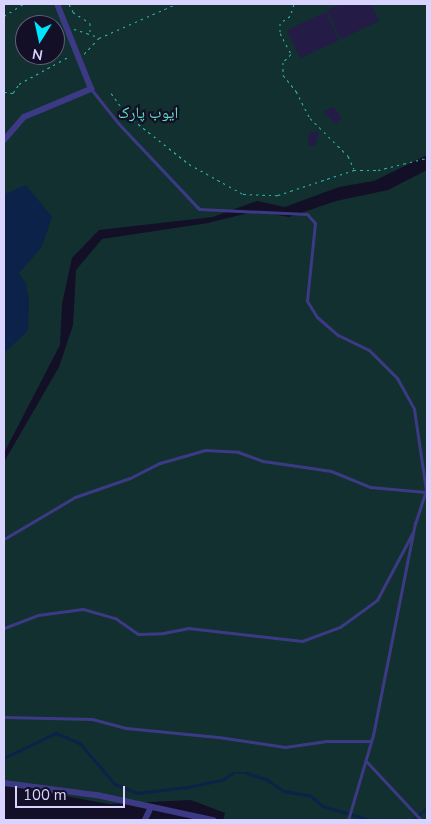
<!DOCTYPE html>
<meta charset="utf-8">
<style>
body{margin:0}
#map{position:relative;width:431px;height:824px;overflow:hidden;background:#130f26;font-family:"Nunito Sans","Noto Naskh Arabic",sans-serif}
div>[style]{position:absolute}
[style*='--x']{left:calc(var(--x)*1px);top:calc(var(--y)*1px);width:calc(var(--w)*1px);rotate:calc(var(--a)*1deg)}
.green>*{inset:0;background:#12302f}
.water>*{inset:0;background:#0c2248}
.stream>*{height:2.5px;margin:-1.25px;padding:0 1.25px;transform-origin:1.25px;border-radius:1.25px;background:#0c2248}
.building>*{inset:0;background:#241b47;transform-origin:0 0}
.path>*{height:1px;margin-top:-0.5px;transform-origin:0;background:repeating-linear-gradient(90deg,#2fb8b0 0 2.5px,transparent 0 6.5px)}
.service>*{height:3px;margin:-1.5px;padding:0 1.5px;transform-origin:1.5px;border-radius:1.5px;background:#3d3a85}
.minor>*{height:5.5px;margin:-2.75px;padding:0 2.75px;transform-origin:2.75px;border-radius:2.75px;background:#3d3a85}
span{translate:-50% -50%;white-space:nowrap;text-align:center;line-height:1.15;-webkit-text-stroke:4.5px #130f26;paint-order:stroke}
.park-label{font-size:16px;color:#5fe0c0}
.frame{position:absolute;inset:0;border:5px solid #d9d4ff;pointer-events:none}
.north{position:absolute;left:15px;top:15px;width:50px;height:50px;box-sizing:border-box;background:#130f26;border:1px solid #625e7d;border-radius:50%;rotate:190deg;font-size:14px;font-weight:700;line-height:20px;text-align:center;color:#d9d4ff}
.north::after{content:'';display:block;margin:auto;width:18px;height:22px;background:#00e5ff;clip-path:polygon(50% 0,100% 100%,50% 72%,0 100%)}
.scale{position:absolute;left:15px;top:786px;width:110px;height:22px;box-sizing:border-box;border:2px solid #d9d4ff;border-top:0;padding-left:6px;font-size:15px;line-height:18px;white-space:nowrap;color:#d9d4ff;-webkit-text-stroke:4px #130f26;paint-order:stroke}
</style>
<div id="map">
<div class="green">
<i style="clip-path:polygon(evenodd,4px 4px,427px 4px,427px 155px,374px 181px,339px 187px,285px 207px,257px 201px,213px 217px,99px 230px,72px 258px,62px 304px,60px 345px,4px 453px,4px 4px,25px 25px,55px 25px,55px 55px,25px 55px,25px 25px)"></i>
<i style="clip-path:polygon(427px 170px,427px 820px,223px 820px,225px 813px,191px 800px,109px 804px,4px 785px,4px 462px,59px 367px,73px 325px,76px 270px,102px 239px,208px 223px,256px 211px,289px 217px,336px 201px,388px 190px)"></i>
</div>
<div class="water">
<i style="clip-path:polygon(26px 185px,52px 217px,42px 247px,19px 273px,26px 283px,29px 301px,28px 331px,4px 353px,4px 194px)"></i>
</div>
<div class="stream">
<i style="--x:4;--y:758;--w:58;--a:-25.7"></i>
<i style="--x:56;--y:733;--w:26;--a:23"></i>
<i style="--x:80;--y:743;--w:54;--a:49.5"></i>
<i style="--x:115;--y:784;--w:24;--a:22"></i>
<i style="--x:137;--y:793;--w:51;--a:-6.7"></i>
<i style="--x:188;--y:787;--w:35;--a:-12"></i>
<i style="--x:222;--y:780;--w:13;--a:-32"></i>
<i style="--x:233;--y:773;--w:14;--a:0"></i>
<i style="--x:247;--y:773;--w:22;--a:18"></i>
<i style="--x:268;--y:780;--w:19;--a:35"></i>
<i style="--x:284;--y:791;--w:27;--a:10"></i>
<i style="--x:311;--y:796;--w:16;--a:40"></i>
<i style="--x:323;--y:806;--w:50;--a:16.3"></i>
<i style="--x:413;--y:820;--w:18;--a:-41"></i>
</div>
<div class="building">
<i style="clip-path:polygon(342px 4px,371px 4px,379px 21px,341px 39px,327px 10px)"></i>
<i style="left:326px;top:12px;width:31px;height:43px;rotate:65deg"></i>
<i style="clip-path:polygon(334px 107px,342px 118px,336px 124px,323px 112px)"></i>
<i style="clip-path:polygon(319px 131px,315px 146px,308px 146px,309px 133px)"></i>
</div>
<div class="path">
<i style="--x:69;--y:4;--w:9;--a:63"></i>
<i style="--x:73;--y:12;--w:20;--a:33"></i>
<i style="--x:90;--y:23;--w:11;--a:90"></i>
<i style="--x:137;--y:4;--w:7;--a:0"></i>
<i style="--x:294;--y:4;--w:13;--a:108"></i>
<i style="--x:290;--y:16;--w:12;--a:145"></i>
<i style="--x:280;--y:23;--w:10;--a:90"></i>
<i style="--x:280;--y:33;--w:24;--a:62"></i>
<i style="--x:291;--y:54;--w:11;--a:135"></i>
<i style="--x:283;--y:62;--w:13;--a:90"></i>
<i style="--x:283;--y:75;--w:21;--a:51"></i>
<i style="--x:296;--y:91;--w:30;--a:63"></i>
<i style="--x:310;--y:118;--w:54;--a:45"></i>
<i style="--x:348;--y:156;--w:14;--a:65"></i>
<i style="--x:4;--y:16;--w:22;--a:-32"></i>
<i style="--x:74;--y:29;--w:25;--a:18"></i>
<i style="--x:84;--y:54;--w:22;--a:-47"></i>
<i style="--x:99;--y:38;--w:84;--a:-23.8"></i>
<i style="--x:4;--y:92;--w:9;--a:6"></i>
<i style="--x:13;--y:93;--w:11;--a:-56"></i>
<i style="--x:19;--y:84;--w:58;--a:-28.8"></i>
<i style="--x:111;--y:93;--w:29;--a:54"></i>
<i style="--x:128;--y:116;--w:78;--a:38.2"></i>
<i style="--x:189;--y:164;--w:62;--a:29.1"></i>
<i style="--x:243;--y:194;--w:35;--a:2"></i>
<i style="--x:278;--y:195;--w:80;--a:-18.2"></i>
<i style="--x:354;--y:170;--w:24;--a:0"></i>
<i style="--x:378;--y:170;--w:50;--a:-13.8"></i>
</div>
<div class="service">
<i style="--x:91;--y:89;--w:43;--a:51.5"></i>
<i style="--x:118;--y:123;--w:118;--a:46.7"></i>
<i style="--x:199;--y:209;--w:108;--a:2.7"></i>
<i style="--x:307;--y:214;--w:12;--a:48"></i>
<i style="--x:315;--y:223;--w:78;--a:95.9"></i>
<i style="--x:307;--y:301;--w:19;--a:58"></i>
<i style="--x:317;--y:317;--w:28;--a:41"></i>
<i style="--x:338;--y:335;--w:34;--a:26"></i>
<i style="--x:369;--y:350;--w:40;--a:45"></i>
<i style="--x:397;--y:378;--w:35;--a:61"></i>
<i style="--x:414;--y:409;--w:82;--a:81.6"></i>
<i style="--x:426;--y:490;--w:35;--a:108"></i>
<i style="--x:415;--y:523;--w:216;--a:101.2"></i>
<i style="--x:373;--y:735;--w:89;--a:106.4"></i>
<i style="--x:4;--y:539;--w:82;--a:-30.6"></i>
<i style="--x:75;--y:497;--w:58;--a:-19.1"></i>
<i style="--x:130;--y:478;--w:34;--a:-27"></i>
<i style="--x:160;--y:463;--w:47;--a:-16.1"></i>
<i style="--x:205;--y:450;--w:33;--a:3"></i>
<i style="--x:238;--y:452;--w:27;--a:20"></i>
<i style="--x:263;--y:461;--w:69;--a:8.4"></i>
<i style="--x:331;--y:471;--w:42;--a:22.3"></i>
<i style="--x:370;--y:487;--w:56;--a:5.1"></i>
<i style="--x:4;--y:628;--w:36;--a:-21"></i>
<i style="--x:38;--y:615;--w:45;--a:-7.6"></i>
<i style="--x:83;--y:609;--w:33;--a:16"></i>
<i style="--x:115;--y:618;--w:28;--a:35"></i>
<i style="--x:138;--y:634;--w:25;--a:-2"></i>
<i style="--x:163;--y:633;--w:25;--a:-11"></i>
<i style="--x:188;--y:628;--w:115;--a:6.5"></i>
<i style="--x:302;--y:641;--w:40;--a:-20.2"></i>
<i style="--x:340;--y:627;--w:46;--a:-36.1"></i>
<i style="--x:377;--y:600;--w:77;--a:-62.1"></i>
<i style="--x:4;--y:717;--w:88;--a:1.3"></i>
<i style="--x:92;--y:719;--w:35;--a:15"></i>
<i style="--x:126;--y:728;--w:92;--a:5.6"></i>
<i style="--x:218;--y:737;--w:68;--a:8.5"></i>
<i style="--x:285;--y:747;--w:42;--a:-8.1"></i>
<i style="--x:327;--y:741;--w:44;--a:0"></i>
<i style="--x:366;--y:761;--w:81;--a:47"></i>
</div>
<div class="minor">
<i style="--x:4;--y:140;--w:30;--a:-49"></i>
<i style="--x:24;--y:117;--w:73;--a:-22.7"></i>
<i style="--x:91;--y:89;--w:92;--a:-111.8"></i>
<i style="--x:4;--y:783;--w:94;--a:7.4"></i>
<i style="--x:97;--y:795;--w:119;--a:12.2"></i>
<i style="--x:145;--y:820;--w:14;--a:-65"></i>
</div>
<div class="park-label">
<span style="left:148px;top:113px">ایوب پارک</span>
</div>
<div class="frame"></div>
<div class="north">N</div>
<div class="scale">100 m</div>
</div>
